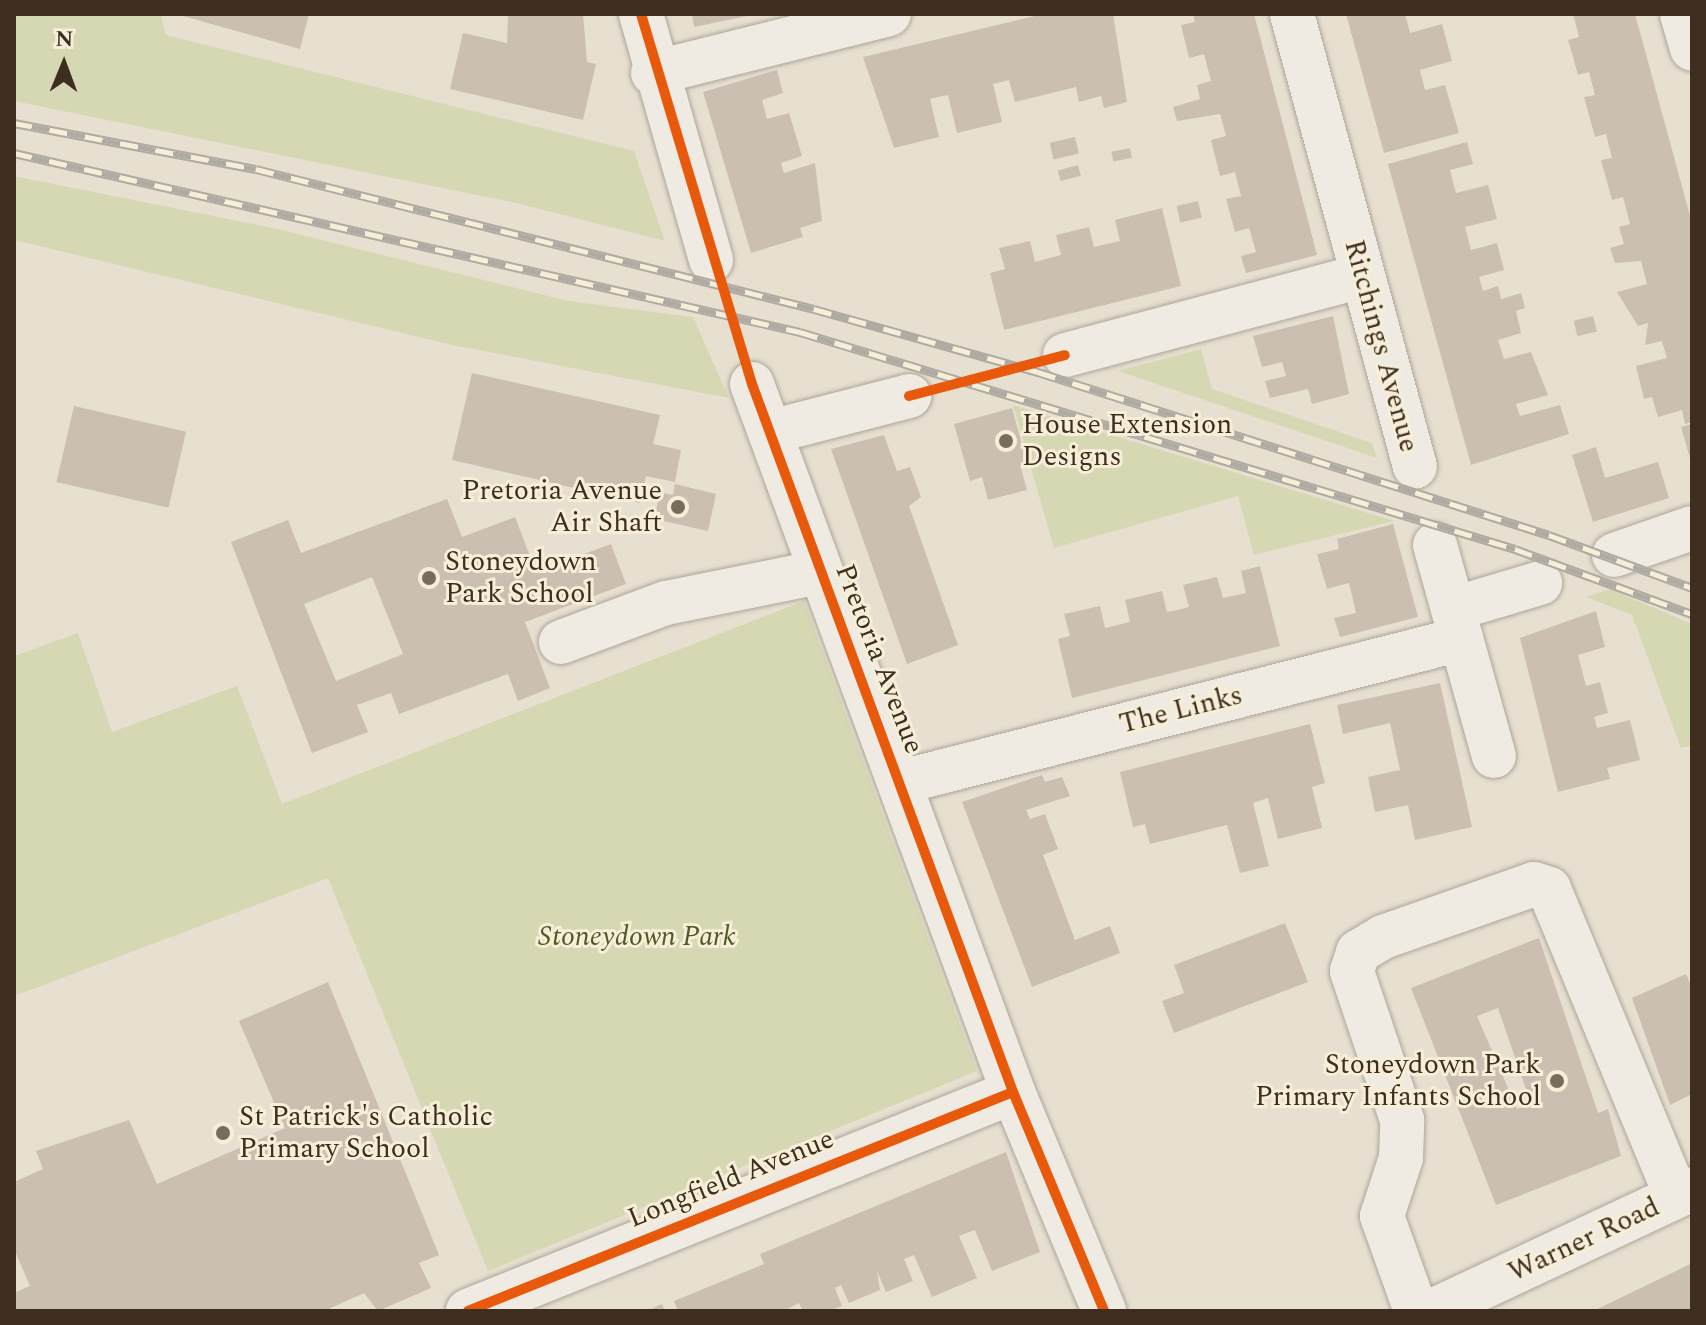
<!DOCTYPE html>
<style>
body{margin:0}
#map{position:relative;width:1706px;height:1325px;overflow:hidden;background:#e7e0d1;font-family:Spectral,serif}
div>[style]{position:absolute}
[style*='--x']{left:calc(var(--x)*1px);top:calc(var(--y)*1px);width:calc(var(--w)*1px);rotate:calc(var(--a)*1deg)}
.green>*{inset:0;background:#d6d7b3}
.building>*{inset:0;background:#cbbfb2;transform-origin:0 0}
.roads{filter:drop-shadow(0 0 2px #ada599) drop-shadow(0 0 2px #ada599)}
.minor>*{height:44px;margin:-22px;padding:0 22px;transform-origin:22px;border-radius:22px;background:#efebe3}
.rail>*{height:9px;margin-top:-4.5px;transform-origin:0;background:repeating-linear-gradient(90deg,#f7eed8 0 18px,#afaaa2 0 36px);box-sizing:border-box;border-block:2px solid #afaaa2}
.cycleway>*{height:10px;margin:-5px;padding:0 5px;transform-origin:5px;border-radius:5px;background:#e8590c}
.dots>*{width:22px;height:22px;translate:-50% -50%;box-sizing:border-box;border:4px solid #f7eed8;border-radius:50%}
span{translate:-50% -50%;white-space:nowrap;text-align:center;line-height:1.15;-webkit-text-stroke:6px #f7eed8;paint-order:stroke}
.street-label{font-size:28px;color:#3d2e20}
.poi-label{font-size:28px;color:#3d2e20}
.left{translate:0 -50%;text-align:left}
.right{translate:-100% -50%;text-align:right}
.park-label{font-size:28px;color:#4d5a26;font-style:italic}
.frame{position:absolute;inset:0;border:16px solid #3d2e20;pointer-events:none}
.north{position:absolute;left:24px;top:24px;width:80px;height:80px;-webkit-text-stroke:6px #f7eed8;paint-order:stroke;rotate:1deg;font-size:22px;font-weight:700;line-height:32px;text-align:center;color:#3d2e20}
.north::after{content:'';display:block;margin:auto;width:28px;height:36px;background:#3d2e20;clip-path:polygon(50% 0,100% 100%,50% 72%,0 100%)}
</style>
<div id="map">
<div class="green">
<i style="clip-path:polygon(14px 14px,161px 16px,166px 35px,634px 151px,665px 241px,516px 203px,14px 101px)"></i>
<i style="clip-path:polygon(14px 176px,278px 229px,568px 301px,693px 317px,729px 398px,452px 345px,14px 240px)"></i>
<i style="clip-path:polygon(1201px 349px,1212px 389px,1372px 443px,1377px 458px,1118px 371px)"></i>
<i style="clip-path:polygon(1013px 405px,1394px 521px,1254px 555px,1238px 496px,1054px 548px)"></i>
<i style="clip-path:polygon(1610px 589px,1692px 624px,1692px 745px,1681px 748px,1632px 615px,1586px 597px)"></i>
<i style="clip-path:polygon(804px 601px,977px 1071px,488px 1271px,328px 878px,14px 996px,14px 656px,78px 633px,112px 732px,237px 686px,282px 804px)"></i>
</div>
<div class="building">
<i style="clip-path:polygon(176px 14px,309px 14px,300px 49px)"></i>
<i style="clip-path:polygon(508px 14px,583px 14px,587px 62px,596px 64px,583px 120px,450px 89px,463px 33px,507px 43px)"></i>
<i style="clip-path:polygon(692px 14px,752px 14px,752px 15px,694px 27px)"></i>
<i style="clip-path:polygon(1043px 14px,1113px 14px,1127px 102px,1104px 108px,1101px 96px,1079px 102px,1076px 87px,1015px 102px,1009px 80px,993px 84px,1002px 122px,957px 133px,948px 95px,938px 97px,930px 99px,939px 137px,894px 148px,863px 57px)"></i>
<i style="clip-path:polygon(1193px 14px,1254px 14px,1317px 255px,1246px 273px,1241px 256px,1256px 252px,1249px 228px,1235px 232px,1226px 199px,1241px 196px,1235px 172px,1220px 176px,1211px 140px,1226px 136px,1220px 114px,1177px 121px,1173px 107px,1200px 99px,1197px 85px,1211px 81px,1204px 54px,1189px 58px,1181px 25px,1195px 22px)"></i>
<i style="clip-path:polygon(1346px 14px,1405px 14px,1410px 33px,1442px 24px,1452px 61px,1420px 70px,1425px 90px,1445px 85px,1459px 133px,1384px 153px)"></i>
<i style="clip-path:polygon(1573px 14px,1635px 14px,1692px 223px,1692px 422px,1685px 424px,1682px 410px,1658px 417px,1652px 397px,1644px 399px,1636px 366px,1667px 358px,1662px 341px,1645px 345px,1648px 323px,1638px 326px,1617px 292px,1647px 284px,1641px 261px,1615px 263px,1610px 248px,1624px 244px,1619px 227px,1630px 224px,1623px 197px,1612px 200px,1601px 160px,1612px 158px,1606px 134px,1595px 137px,1584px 97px,1595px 95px,1589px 72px,1578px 75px,1573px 57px,1568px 40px,1579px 37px)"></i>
<i style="clip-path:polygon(777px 70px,783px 93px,762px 100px,767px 119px,789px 113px,802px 156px,781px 163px,784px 173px,815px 163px,822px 221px,800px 228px,803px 237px,751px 253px,703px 92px)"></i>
<i style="left:1075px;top:137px;width:17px;height:26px;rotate:77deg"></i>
<i style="clip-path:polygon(1467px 142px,1473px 164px,1450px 170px,1456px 193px,1488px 185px,1497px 219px,1465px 227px,1471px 250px,1497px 243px,1504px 270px,1479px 277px,1483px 291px,1498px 286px,1501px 299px,1521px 293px,1525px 308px,1516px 311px,1521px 333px,1498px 340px,1504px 359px,1531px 352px,1548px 395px,1516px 404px,1520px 416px,1560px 405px,1569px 434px,1471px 465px,1388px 164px)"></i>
<i style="left:1130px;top:148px;width:10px;height:19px;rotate:79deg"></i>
<i style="left:1078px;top:165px;width:11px;height:21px;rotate:75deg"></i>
<i style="left:1198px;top:201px;width:17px;height:22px;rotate:77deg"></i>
<i style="clip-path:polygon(1162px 208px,1181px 286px,1004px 330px,990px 273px,1005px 269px,999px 248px,1030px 241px,1035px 262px,1061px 255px,1056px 235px,1089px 227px,1094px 247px,1120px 241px,1115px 220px)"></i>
<i style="clip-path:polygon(1333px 316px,1349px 394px,1312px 404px,1308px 389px,1270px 398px,1265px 381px,1286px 376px,1282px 362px,1262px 367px,1253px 336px)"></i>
<i style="left:1593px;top:316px;width:16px;height:20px;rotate:76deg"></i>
<i style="clip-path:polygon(472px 373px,660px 415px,653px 444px,681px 450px,675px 482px,646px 476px,640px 503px,452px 460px)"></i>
<i style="left:74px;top:406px;width:115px;height:78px;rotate:13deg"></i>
<i style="clip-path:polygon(1012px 408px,1028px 466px,1021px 468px,1027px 490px,988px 500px,982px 477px,970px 481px,954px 424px)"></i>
<i style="clip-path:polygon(1692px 424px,1692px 462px,1691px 462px,1681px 427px)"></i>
<i style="clip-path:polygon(884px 435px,897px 471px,910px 467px,921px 497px,909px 506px,958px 645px,907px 664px,831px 449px)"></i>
<i style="clip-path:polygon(1596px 447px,1605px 478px,1658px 462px,1669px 498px,1593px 522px,1572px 455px)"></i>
<i style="clip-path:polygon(675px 484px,716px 494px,708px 531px,654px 519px,660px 492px,673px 495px)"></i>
<i style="clip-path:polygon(evenodd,447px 499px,462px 537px,515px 517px,536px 572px,611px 544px,626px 584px,525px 622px,550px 688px,518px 701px,508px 674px,399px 714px,391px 693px,357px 705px,368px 732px,312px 753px,231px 542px,288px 520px,301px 553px,447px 499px,372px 577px,403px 654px,336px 681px,304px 604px,372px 577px)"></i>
<i style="clip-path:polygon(1393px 524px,1418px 617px,1340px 637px,1334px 618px,1356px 613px,1349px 583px,1327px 589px,1317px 554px,1339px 549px,1337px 539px)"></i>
<i style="clip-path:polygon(1260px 566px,1280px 646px,1072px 698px,1058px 639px,1070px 636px,1064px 614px,1100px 606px,1105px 628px,1130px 622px,1125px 600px,1162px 591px,1167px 612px,1178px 610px,1189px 607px,1183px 585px,1217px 577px,1223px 598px,1246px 593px,1241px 571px)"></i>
<i style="clip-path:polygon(1596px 611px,1605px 647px,1578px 655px,1586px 686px,1600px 682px,1608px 713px,1594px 717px,1597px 728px,1630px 720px,1640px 760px,1607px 768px,1610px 779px,1558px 792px,1520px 638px)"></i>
<i style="clip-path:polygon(1440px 683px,1472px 827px,1415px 840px,1408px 805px,1375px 812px,1368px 777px,1400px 770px,1390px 723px,1343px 734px,1337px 705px)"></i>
<i style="clip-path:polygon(1310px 724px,1325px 783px,1312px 787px,1322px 828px,1278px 839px,1268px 798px,1253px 803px,1269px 866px,1240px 873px,1227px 825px,1150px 844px,1145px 824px,1133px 827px,1120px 772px)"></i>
<i style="clip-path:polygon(1042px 775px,1045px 782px,1062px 777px,1070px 796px,1026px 810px,1030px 819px,1045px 814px,1058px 849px,1043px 855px,1075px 940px,1110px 926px,1120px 953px,1032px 987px,962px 802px)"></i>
<i style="clip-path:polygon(1285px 923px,1308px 982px,1174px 1033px,1162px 1001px,1184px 993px,1174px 965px)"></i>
<i style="clip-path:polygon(evenodd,1539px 938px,1598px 1113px,1608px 1109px,1621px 1156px,1496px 1205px,1411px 988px,1539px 938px,1498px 1008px,1531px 1104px,1517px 1109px,1477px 1016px,1498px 1008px)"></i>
<i style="clip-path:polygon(1686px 974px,1692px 988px,1692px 1094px,1670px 1105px,1632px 998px)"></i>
<i style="clip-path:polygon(328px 982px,439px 1255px,419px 1263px,431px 1288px,378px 1311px,364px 1293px,324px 1311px,14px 1311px,14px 1293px,30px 1286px,14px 1249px,14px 1182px,43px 1169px,36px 1151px,129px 1120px,157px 1184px,285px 1128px,239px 1021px)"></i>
<i style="clip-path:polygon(1006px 1152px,1040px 1252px,992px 1271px,975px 1230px,959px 1236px,977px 1278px,932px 1297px,914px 1255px,904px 1259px,913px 1281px,886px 1292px,877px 1271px,880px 1290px,849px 1303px,841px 1285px,835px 1288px,842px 1306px,829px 1311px,803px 1311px,799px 1303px,784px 1311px,678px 1311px,674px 1301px,764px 1264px,760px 1254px)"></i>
<i style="clip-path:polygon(1692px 1263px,1692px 1311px,1593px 1311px,1674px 1272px)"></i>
<i style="clip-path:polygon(662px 1304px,665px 1311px,646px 1311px)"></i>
</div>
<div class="roads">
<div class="minor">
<i style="--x:641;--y:14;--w:256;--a:74.1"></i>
<i style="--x:1292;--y:14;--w:469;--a:74.8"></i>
<i style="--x:1682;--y:14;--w:36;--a:74"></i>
<i style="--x:653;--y:73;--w:243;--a:-14"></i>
<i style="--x:1065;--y:355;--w:306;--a:-14.9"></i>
<i style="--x:752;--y:384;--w:755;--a:69.76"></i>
<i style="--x:1013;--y:1092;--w:237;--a:67.4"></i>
<i style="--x:770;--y:432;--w:144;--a:-14.5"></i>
<i style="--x:1435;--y:545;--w:219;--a:74.4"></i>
<i style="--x:1614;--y:555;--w:83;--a:-19.1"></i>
<i style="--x:1453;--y:609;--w:91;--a:-16.6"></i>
<i style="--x:561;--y:642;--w:112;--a:-20.4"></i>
<i style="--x:666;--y:603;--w:157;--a:-11.4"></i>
<i style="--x:901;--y:782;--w:578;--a:-14.32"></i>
<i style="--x:468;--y:1311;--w:587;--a:-21.89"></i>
<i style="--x:1416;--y:1311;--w:101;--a:-109.7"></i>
<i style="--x:1382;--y:1216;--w:61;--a:-71.9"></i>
<i style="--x:1401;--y:1158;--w:38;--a:-88"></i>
<i style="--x:1402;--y:1120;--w:157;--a:-108.6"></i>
<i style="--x:1352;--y:971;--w:20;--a:-72"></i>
<i style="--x:1358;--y:952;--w:29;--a:-31"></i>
<i style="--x:1383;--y:937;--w:160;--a:-19.3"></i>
<i style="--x:1534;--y:884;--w:16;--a:18"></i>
<i style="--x:1549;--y:889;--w:332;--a:67.5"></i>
<i style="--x:1432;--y:1311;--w:287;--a:-25.1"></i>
</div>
</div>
<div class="rail">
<i style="--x:14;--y:123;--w:246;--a:10.8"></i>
<i style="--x:256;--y:169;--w:575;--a:14.08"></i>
<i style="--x:814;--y:309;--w:233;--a:15.7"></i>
<i style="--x:1038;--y:372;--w:536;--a:17.69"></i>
<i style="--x:1549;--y:535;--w:153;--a:20.3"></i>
<i style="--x:14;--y:153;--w:806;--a:12.83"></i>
<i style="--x:800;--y:332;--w:747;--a:16.88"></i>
<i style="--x:1515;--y:549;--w:189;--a:20.2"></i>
</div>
<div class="cycleway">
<i style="--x:641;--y:14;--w:386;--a:73.3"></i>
<i style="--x:752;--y:384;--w:755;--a:69.76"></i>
<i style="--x:1013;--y:1092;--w:237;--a:67.4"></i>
<i style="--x:909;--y:396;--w:161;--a:-14.7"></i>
<i style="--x:468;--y:1311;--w:587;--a:-21.89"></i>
</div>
<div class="dots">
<i style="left:1006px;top:441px;background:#786c5e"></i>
<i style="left:678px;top:507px;background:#786c5e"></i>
<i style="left:429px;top:578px;background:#786c5e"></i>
<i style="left:1557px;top:1081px;background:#786c5e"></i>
<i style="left:223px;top:1133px;background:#786c5e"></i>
</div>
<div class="street-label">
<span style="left:1381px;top:346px;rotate:75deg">Ritchings Avenue</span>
<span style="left:879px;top:659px;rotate:69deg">Pretoria Avenue</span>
<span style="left:1181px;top:710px;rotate:-14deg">The Links</span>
<span style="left:731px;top:1179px;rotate:-22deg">Longfield Avenue</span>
<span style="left:1584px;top:1240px;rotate:-25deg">Warner Road</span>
</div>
<div class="poi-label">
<span class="left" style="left:1022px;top:441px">House Extension<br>Designs</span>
<span class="right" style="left:662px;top:507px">Pretoria Avenue<br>Air Shaft</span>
<span class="left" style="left:445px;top:578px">Stoneydown<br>Park School</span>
<span class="right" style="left:1541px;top:1081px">Stoneydown Park<br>Primary Infants School</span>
<span class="left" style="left:239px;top:1133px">St Patrick's Catholic<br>Primary School</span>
</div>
<div class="park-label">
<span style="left:637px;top:937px">Stoneydown Park</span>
</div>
<div class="frame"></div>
<div class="north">N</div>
</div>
